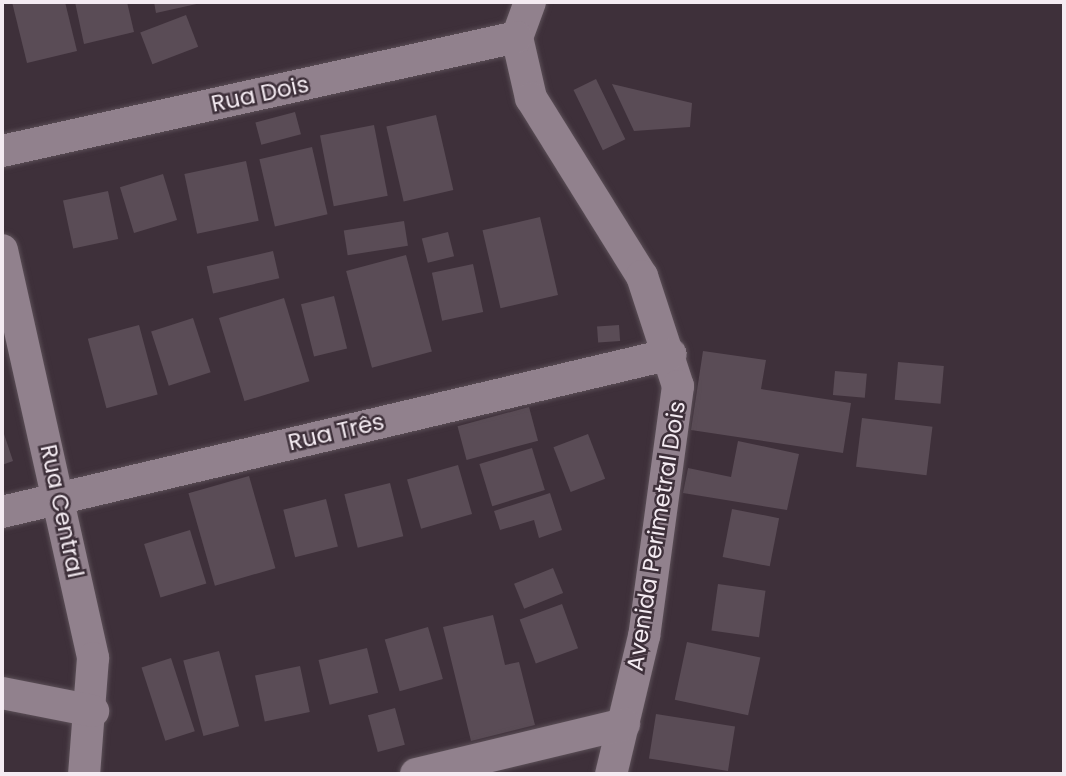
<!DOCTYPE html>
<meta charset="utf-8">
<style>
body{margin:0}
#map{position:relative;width:1066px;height:776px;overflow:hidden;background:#3e303a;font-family:Poppins,sans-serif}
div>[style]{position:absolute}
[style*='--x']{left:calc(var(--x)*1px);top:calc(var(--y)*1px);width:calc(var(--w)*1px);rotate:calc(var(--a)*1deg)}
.building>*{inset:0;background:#5a4c56;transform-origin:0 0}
.roads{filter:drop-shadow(0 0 2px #5b4f57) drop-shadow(0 0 2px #5b4f57)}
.minor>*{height:32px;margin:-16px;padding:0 16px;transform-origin:16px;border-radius:16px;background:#91818d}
span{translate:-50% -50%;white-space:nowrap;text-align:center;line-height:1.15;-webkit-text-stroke:5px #3e303a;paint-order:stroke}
.street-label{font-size:23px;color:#f4ebf2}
.frame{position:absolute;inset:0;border:4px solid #f4ebf2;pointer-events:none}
</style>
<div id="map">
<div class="building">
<i style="clip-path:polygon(12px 2px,65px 2px,77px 51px,27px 63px)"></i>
<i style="clip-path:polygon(75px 2px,127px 2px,134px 32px,84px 44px)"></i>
<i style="clip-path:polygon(154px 2px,201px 2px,201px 3px,156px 13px)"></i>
<i style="left:186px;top:15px;width:34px;height:49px;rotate:69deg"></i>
<i style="left:596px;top:79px;width:67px;height:25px;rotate:64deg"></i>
<i style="clip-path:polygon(612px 84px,692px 103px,690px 127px,634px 131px)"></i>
<i style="left:295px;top:112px;width:23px;height:41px;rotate:75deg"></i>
<i style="left:436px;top:115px;width:77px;height:51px;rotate:77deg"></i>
<i style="left:374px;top:125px;width:72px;height:55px;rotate:79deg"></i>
<i style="left:312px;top:147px;width:69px;height:54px;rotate:77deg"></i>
<i style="left:246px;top:161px;width:61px;height:63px;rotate:78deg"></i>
<i style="left:163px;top:174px;width:48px;height:45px;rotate:73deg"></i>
<i style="left:108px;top:191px;width:49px;height:46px;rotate:78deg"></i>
<i style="left:540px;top:217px;width:80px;height:59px;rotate:77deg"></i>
<i style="left:404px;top:221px;width:25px;height:61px;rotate:81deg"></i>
<i style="left:448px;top:232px;width:25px;height:27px;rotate:76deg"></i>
<i style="left:273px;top:251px;width:28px;height:68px;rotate:77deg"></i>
<i style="left:406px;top:255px;width:100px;height:62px;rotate:75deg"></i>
<i style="left:473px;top:264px;width:49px;height:42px;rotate:78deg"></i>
<i style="left:334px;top:296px;width:54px;height:34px;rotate:76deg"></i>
<i style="left:284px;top:298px;width:87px;height:68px;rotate:73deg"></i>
<i style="left:193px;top:318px;width:57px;height:44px;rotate:72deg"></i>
<i style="left:139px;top:325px;width:72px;height:53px;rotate:75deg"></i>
<i style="left:619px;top:325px;width:16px;height:22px;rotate:86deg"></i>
<i style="clip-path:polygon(703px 351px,766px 360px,761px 389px,851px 403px,843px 453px,691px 430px)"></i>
<i style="left:898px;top:362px;width:46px;height:38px;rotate:5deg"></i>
<i style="left:835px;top:371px;width:32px;height:24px;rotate:5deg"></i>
<i style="left:529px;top:407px;width:35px;height:74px;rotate:75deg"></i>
<i style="left:862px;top:418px;width:71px;height:49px;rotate:7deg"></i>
<i style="clip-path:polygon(2px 428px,13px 461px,2px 465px)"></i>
<i style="left:588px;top:434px;width:48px;height:37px;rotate:69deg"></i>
<i style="clip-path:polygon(738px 441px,799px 454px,787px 510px,683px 493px,688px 468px,731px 477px)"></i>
<i style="left:532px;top:448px;width:44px;height:55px;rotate:73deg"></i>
<i style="left:458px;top:465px;width:51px;height:53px;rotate:74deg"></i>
<i style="left:249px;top:476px;width:96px;height:63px;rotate:74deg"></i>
<i style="left:390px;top:483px;width:55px;height:47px;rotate:76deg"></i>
<i style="clip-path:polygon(550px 493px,562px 530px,539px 538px,534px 520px,500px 530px,494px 511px)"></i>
<i style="left:326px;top:499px;width:49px;height:44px;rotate:76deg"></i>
<i style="left:732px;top:509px;width:48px;height:49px;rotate:11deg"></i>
<i style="left:190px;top:530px;width:56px;height:48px;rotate:73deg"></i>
<i style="left:553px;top:568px;width:27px;height:42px;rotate:68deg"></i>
<i style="left:718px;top:584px;width:48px;height:47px;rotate:8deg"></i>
<i style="left:562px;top:604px;width:47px;height:45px;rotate:70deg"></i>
<i style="clip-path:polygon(493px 615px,505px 665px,519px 662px,535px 725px,471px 741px,443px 627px)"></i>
<i style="left:428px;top:627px;width:54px;height:45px;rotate:74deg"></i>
<i style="left:687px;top:642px;width:75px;height:59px;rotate:12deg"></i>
<i style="left:367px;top:648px;width:46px;height:50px;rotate:76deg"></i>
<i style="left:219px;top:651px;width:78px;height:37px;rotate:75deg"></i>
<i style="left:171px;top:658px;width:77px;height:31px;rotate:72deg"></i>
<i style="left:300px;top:666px;width:47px;height:46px;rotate:78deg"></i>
<i style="left:395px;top:708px;width:38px;height:28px;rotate:75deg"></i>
<i style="left:656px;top:714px;width:80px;height:45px;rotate:9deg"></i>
</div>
<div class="roads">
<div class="minor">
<i style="--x:530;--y:2;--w:37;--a:110"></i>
<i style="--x:517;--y:37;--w:63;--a:77.1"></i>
<i style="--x:531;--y:98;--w:210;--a:58.1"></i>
<i style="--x:642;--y:276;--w:116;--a:71.9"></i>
<i style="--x:678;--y:386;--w:252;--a:97.7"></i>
<i style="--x:644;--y:636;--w:142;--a:103.4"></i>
<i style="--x:2;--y:151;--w:527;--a:-12.48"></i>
<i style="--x:2;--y:250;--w:418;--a:77.4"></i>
<i style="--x:93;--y:658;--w:116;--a:94.4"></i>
<i style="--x:2;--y:512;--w:687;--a:-13.29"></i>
<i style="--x:2;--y:693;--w:93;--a:11.2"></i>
<i style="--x:416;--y:774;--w:214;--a:-13.5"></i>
</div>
</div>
<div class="street-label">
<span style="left:260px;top:94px;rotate:-12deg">Rua Dois</span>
<span style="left:336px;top:432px;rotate:-13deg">Rua Três</span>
<span style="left:62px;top:511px;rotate:78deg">Rua Central</span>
<span style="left:656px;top:536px;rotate:-81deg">Avenida Perimetral Dois</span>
</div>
<div class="frame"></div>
</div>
